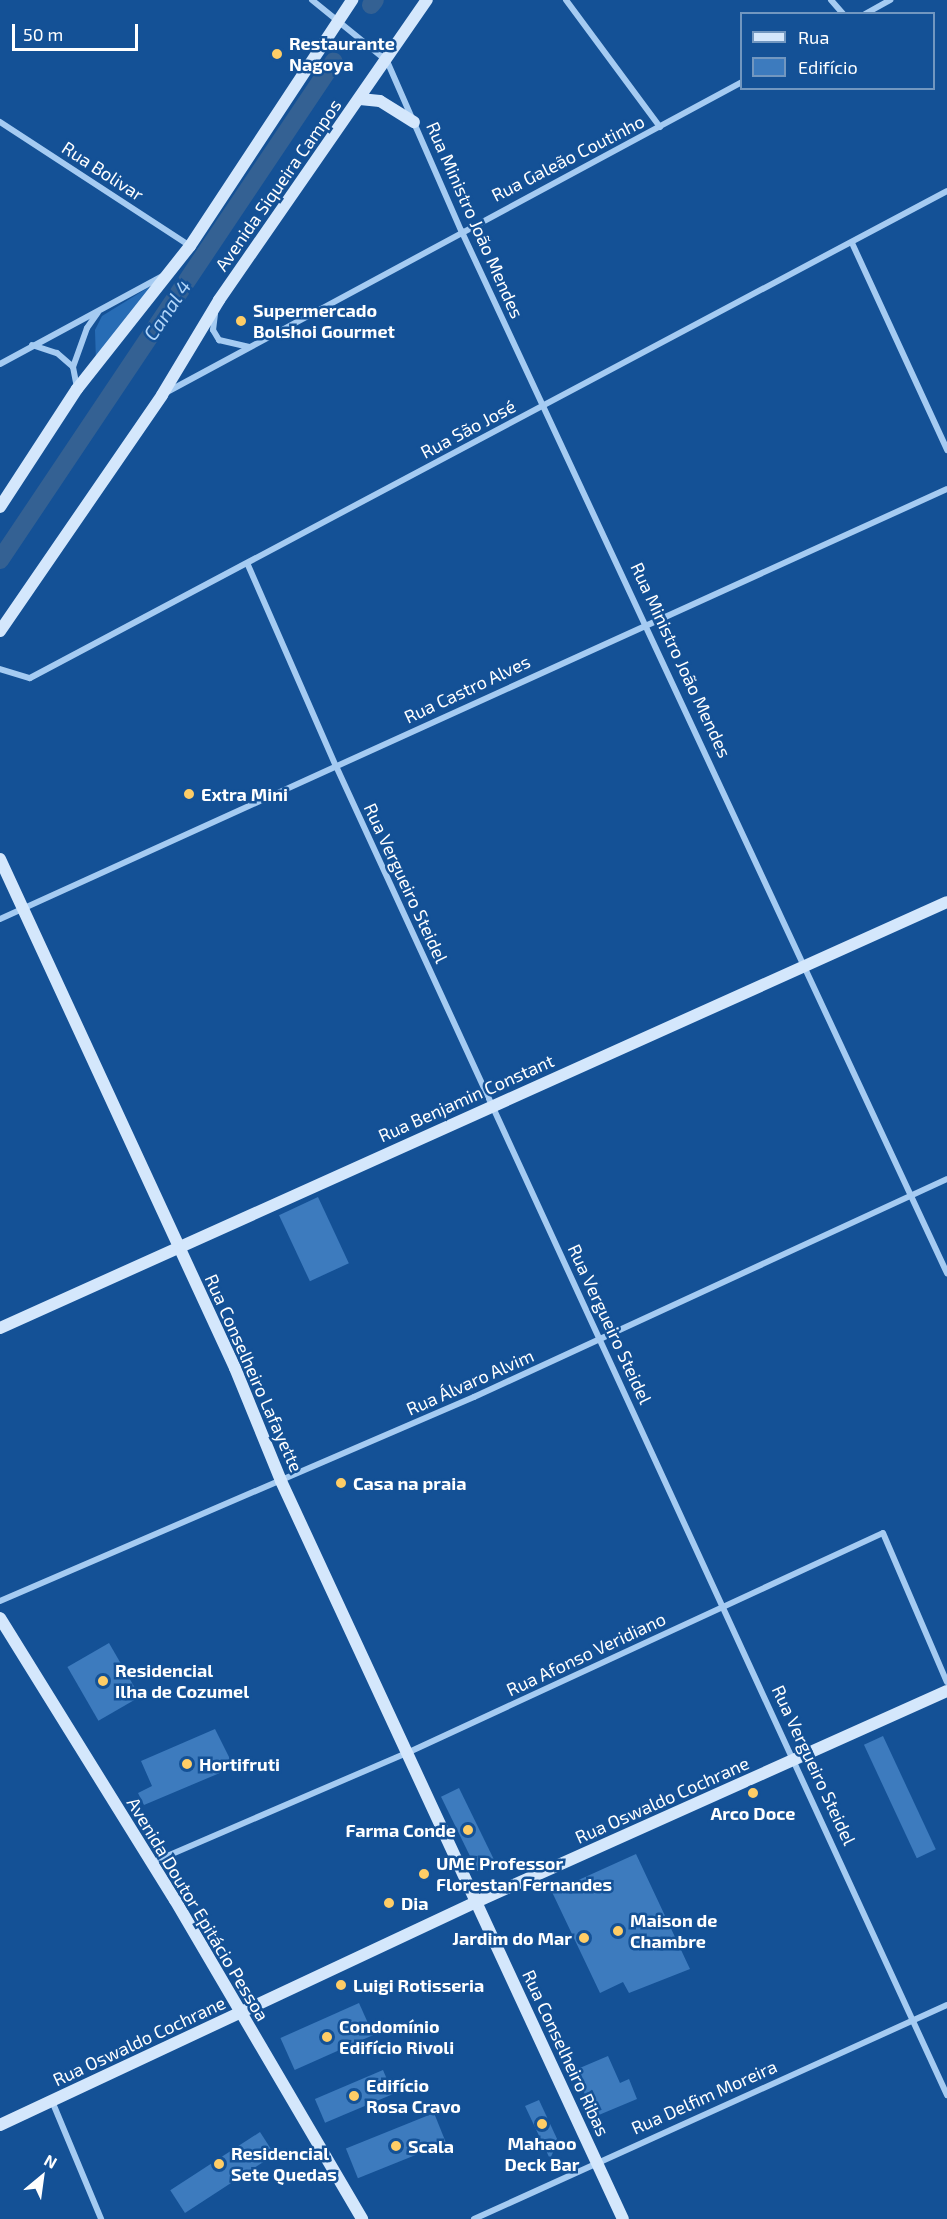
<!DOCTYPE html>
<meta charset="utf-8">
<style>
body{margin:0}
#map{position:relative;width:947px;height:2219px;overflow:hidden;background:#145196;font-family:"Exo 2",sans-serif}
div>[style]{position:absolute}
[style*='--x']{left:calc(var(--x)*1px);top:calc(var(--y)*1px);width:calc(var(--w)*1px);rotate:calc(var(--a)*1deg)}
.green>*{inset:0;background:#276cb5}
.canal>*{height:18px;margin:-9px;padding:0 9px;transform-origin:9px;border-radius:9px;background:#346193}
.building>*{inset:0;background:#3d7bbe;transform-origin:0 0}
.street>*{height:6px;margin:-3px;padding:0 3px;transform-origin:3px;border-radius:3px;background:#a5cbf2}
.secondary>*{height:12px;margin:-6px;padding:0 6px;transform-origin:6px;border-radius:6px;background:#d4e7fc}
.dots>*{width:16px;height:16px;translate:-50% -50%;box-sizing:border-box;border:3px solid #145196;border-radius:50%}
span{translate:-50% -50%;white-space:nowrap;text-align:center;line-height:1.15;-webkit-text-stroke:5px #145196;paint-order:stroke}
.poi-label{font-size:18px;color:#fff;font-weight:700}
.left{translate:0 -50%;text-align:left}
.right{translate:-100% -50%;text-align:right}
.street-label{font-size:18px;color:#fff}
.water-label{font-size:20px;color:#b1d5f9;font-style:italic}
.legend{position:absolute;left:740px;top:12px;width:195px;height:78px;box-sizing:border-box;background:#145196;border:2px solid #7297c0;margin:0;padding:8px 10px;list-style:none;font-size:18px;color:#fff}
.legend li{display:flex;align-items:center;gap:12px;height:30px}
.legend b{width:30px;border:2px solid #7297c0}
.north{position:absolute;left:12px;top:2147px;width:60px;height:60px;-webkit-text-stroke:4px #145196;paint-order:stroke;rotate:29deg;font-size:16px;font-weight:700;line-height:24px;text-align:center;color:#fff}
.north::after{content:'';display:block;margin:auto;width:21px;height:27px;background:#fff;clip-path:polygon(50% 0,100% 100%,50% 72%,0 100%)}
.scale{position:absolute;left:12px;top:24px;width:126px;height:27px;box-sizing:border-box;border:3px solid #fff;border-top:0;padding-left:8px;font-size:18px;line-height:21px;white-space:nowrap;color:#fff;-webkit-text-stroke:4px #145196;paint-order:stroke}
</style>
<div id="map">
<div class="green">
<i style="clip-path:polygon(154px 284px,96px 363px,95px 330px,102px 316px)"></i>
</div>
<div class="canal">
<i style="--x:371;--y:5;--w:6;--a:-51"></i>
<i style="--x:0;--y:560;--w:600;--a:-56.2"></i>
</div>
<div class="building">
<i style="left:318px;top:1197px;width:73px;height:43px;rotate:65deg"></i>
<i style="left:109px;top:1643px;width:62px;height:48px;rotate:60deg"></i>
<i style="clip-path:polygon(215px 1729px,234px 1767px,144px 1805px,138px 1793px,152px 1786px,141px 1761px)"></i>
<i style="left:883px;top:1736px;width:125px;height:21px;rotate:65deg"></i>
<i style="left:459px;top:1788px;width:83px;height:20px;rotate:64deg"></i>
<i style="clip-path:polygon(636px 1854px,690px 1969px,629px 1993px,623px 1982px,600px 1993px,552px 1892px)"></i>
<i style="left:359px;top:2003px;width:35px;height:86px;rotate:66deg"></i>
<i style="clip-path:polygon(608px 2056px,620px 2083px,629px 2079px,637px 2099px,594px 2117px,575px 2070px)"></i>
<i style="left:383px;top:2070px;width:26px;height:74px;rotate:67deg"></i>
<i style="clip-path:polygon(539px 2100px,558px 2141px,550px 2159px,525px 2106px)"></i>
<i style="left:434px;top:2113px;width:32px;height:95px;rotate:68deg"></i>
<i style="left:260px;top:2132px;width:27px;height:107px;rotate:57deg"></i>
</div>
<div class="street">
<i style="--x:312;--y:0;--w:97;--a:39.1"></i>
<i style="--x:387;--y:61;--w:184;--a:66.4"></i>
<i style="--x:461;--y:230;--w:1151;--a:65.02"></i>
<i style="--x:566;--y:0;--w:158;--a:53.5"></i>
<i style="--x:831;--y:0;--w:18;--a:49"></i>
<i style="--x:865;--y:14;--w:29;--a:-29"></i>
<i style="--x:0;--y:122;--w:227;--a:33.1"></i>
<i style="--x:852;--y:243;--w:228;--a:65.3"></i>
<i style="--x:215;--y:314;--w:16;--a:97"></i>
<i style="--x:213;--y:330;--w:12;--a:59"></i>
<i style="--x:219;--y:340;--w:31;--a:13"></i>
<i style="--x:32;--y:345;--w:26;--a:18"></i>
<i style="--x:57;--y:353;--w:21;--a:41"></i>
<i style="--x:73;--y:367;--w:21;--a:79"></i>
<i style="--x:0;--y:364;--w:185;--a:-28.4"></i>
<i style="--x:73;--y:367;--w:41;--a:-70.3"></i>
<i style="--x:87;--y:328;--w:19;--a:-55"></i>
<i style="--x:167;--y:392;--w:653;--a:-28.33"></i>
<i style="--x:248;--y:565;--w:219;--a:66.4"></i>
<i style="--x:336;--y:766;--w:1463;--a:65.31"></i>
<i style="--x:0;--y:669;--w:31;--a:17"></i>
<i style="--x:30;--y:678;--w:1038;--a:-27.97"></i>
<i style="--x:0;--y:919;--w:1040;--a:-24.42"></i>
<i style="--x:0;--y:1601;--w:516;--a:-23.29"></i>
<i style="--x:474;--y:1397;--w:521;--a:-24.74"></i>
<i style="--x:151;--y:1863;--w:279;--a:-23.3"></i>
<i style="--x:407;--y:1753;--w:524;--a:-24.81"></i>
<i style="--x:883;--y:1533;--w:162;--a:66.8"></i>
<i style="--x:52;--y:2101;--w:128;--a:67.4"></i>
<i style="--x:474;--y:2219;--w:519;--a:-24.34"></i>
</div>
<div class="secondary">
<i style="--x:360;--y:99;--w:20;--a:6"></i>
<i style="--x:380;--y:101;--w:40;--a:32"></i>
<i style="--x:0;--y:507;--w:141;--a:-56.9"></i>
<i style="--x:77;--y:389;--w:182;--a:-51.7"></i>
<i style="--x:190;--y:246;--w:295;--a:-56.6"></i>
<i style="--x:0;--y:631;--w:286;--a:-55.5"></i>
<i style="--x:162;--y:395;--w:111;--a:-59"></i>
<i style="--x:219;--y:300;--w:365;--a:-55.3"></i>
<i style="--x:0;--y:859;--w:561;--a:65.22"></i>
<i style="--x:235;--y:1368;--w:122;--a:67.8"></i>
<i style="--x:281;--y:1481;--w:813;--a:65.14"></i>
<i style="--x:0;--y:1328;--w:1038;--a:-24.22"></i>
<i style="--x:0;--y:1618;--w:332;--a:58.2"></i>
<i style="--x:175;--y:1900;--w:370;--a:59.6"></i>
<i style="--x:0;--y:2125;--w:526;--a:-25.1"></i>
<i style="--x:476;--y:1902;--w:516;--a:-24.13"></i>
</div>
<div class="dots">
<i style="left:277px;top:54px;background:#ffcd66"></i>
<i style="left:241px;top:321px;background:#ffcd66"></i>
<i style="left:189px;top:794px;background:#ffcd66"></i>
<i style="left:341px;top:1483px;background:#ffcd66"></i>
<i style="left:103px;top:1681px;background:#ffcd66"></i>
<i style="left:187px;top:1764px;background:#ffcd66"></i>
<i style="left:753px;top:1793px;background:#ffcd66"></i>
<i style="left:468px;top:1830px;background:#ffcd66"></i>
<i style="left:424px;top:1874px;background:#ffcd66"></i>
<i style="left:389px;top:1903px;background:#ffcd66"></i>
<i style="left:618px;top:1931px;background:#ffcd66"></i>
<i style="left:584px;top:1938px;background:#ffcd66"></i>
<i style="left:341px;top:1985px;background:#ffcd66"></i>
<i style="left:327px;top:2037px;background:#ffcd66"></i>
<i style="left:354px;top:2096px;background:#ffcd66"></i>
<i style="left:542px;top:2124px;background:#ffcd66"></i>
<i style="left:396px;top:2146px;background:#ffcd66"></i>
<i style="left:219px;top:2164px;background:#ffcd66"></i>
</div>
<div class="poi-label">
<span class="left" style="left:289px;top:54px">Restaurante<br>Nagoya</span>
<span class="left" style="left:253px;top:321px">Supermercado<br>Bolshoi Gourmet</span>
<span class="left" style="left:201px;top:794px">Extra Mini</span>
<span class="left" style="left:353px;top:1483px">Casa na praia</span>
<span class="left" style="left:115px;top:1681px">Residencial<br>Ilha de Cozumel</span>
<span class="left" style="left:199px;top:1764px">Hortifruti</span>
<span style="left:753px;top:1813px">Arco Doce</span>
<span class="right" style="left:456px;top:1830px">Farma Conde</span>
<span class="left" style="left:436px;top:1874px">UME Professor<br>Florestan Fernandes</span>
<span class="left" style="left:401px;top:1903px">Dia</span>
<span class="left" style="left:630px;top:1931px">Maison de<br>Chambre</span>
<span class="right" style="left:572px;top:1938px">Jardim do Mar</span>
<span class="left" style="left:353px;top:1985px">Luigi Rotisseria</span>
<span class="left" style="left:339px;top:2037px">Condomínio<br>Edifício Rivoli</span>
<span class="left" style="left:366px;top:2096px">Edifício<br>Rosa Cravo</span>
<span style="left:542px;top:2154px">Mahaoo<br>Deck Bar</span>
<span class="left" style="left:408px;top:2146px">Scala</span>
<span class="left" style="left:231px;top:2164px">Residencial<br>Sete Quedas</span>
</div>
<div class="street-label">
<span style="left:568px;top:158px;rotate:-27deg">Rua Galeão Coutinho</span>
<span style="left:103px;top:171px;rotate:33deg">Rua Bolivar</span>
<span style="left:278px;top:185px;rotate:-55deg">Avenida Siqueira Campos</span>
<span style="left:475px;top:220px;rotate:66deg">Rua Ministro João Mendes</span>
<span style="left:468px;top:429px;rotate:-28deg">Rua São José</span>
<span style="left:681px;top:660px;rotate:65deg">Rua Ministro João Mendes</span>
<span style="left:467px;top:689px;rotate:-25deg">Rua Castro Alves</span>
<span style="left:406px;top:883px;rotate:65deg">Rua Vergueiro Steidel</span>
<span style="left:466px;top:1098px;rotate:-24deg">Rua Benjamin Constant</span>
<span style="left:610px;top:1324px;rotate:65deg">Rua Vergueiro Steidel</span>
<span style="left:254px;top:1373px;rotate:66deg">Rua Conselheiro Lafayette</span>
<span style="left:470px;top:1382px;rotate:-24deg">Rua Álvaro Alvim</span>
<span style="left:586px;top:1654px;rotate:-25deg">Rua Afonso Veridiano</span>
<span style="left:814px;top:1765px;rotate:65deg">Rua Vergueiro Steidel</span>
<span style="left:662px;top:1800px;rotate:-24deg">Rua Oswaldo Cochrane</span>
<span style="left:198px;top:1909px;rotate:59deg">Avenida Doutor Epitácio Pessoa</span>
<span style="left:139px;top:2041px;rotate:-25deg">Rua Oswaldo Cochrane</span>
<span style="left:566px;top:2053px;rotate:65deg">Rua Conselheiro Ribas</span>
<span style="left:704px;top:2097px;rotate:-24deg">Rua Delfim Moreira</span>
</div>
<div class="water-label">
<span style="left:167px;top:310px;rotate:-56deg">Canal 4</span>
</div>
<ul class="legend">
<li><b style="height:8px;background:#d4e7fc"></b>Rua</li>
<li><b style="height:16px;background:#3d7bbe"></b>Edifício</li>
</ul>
<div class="north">N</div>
<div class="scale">50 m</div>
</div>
